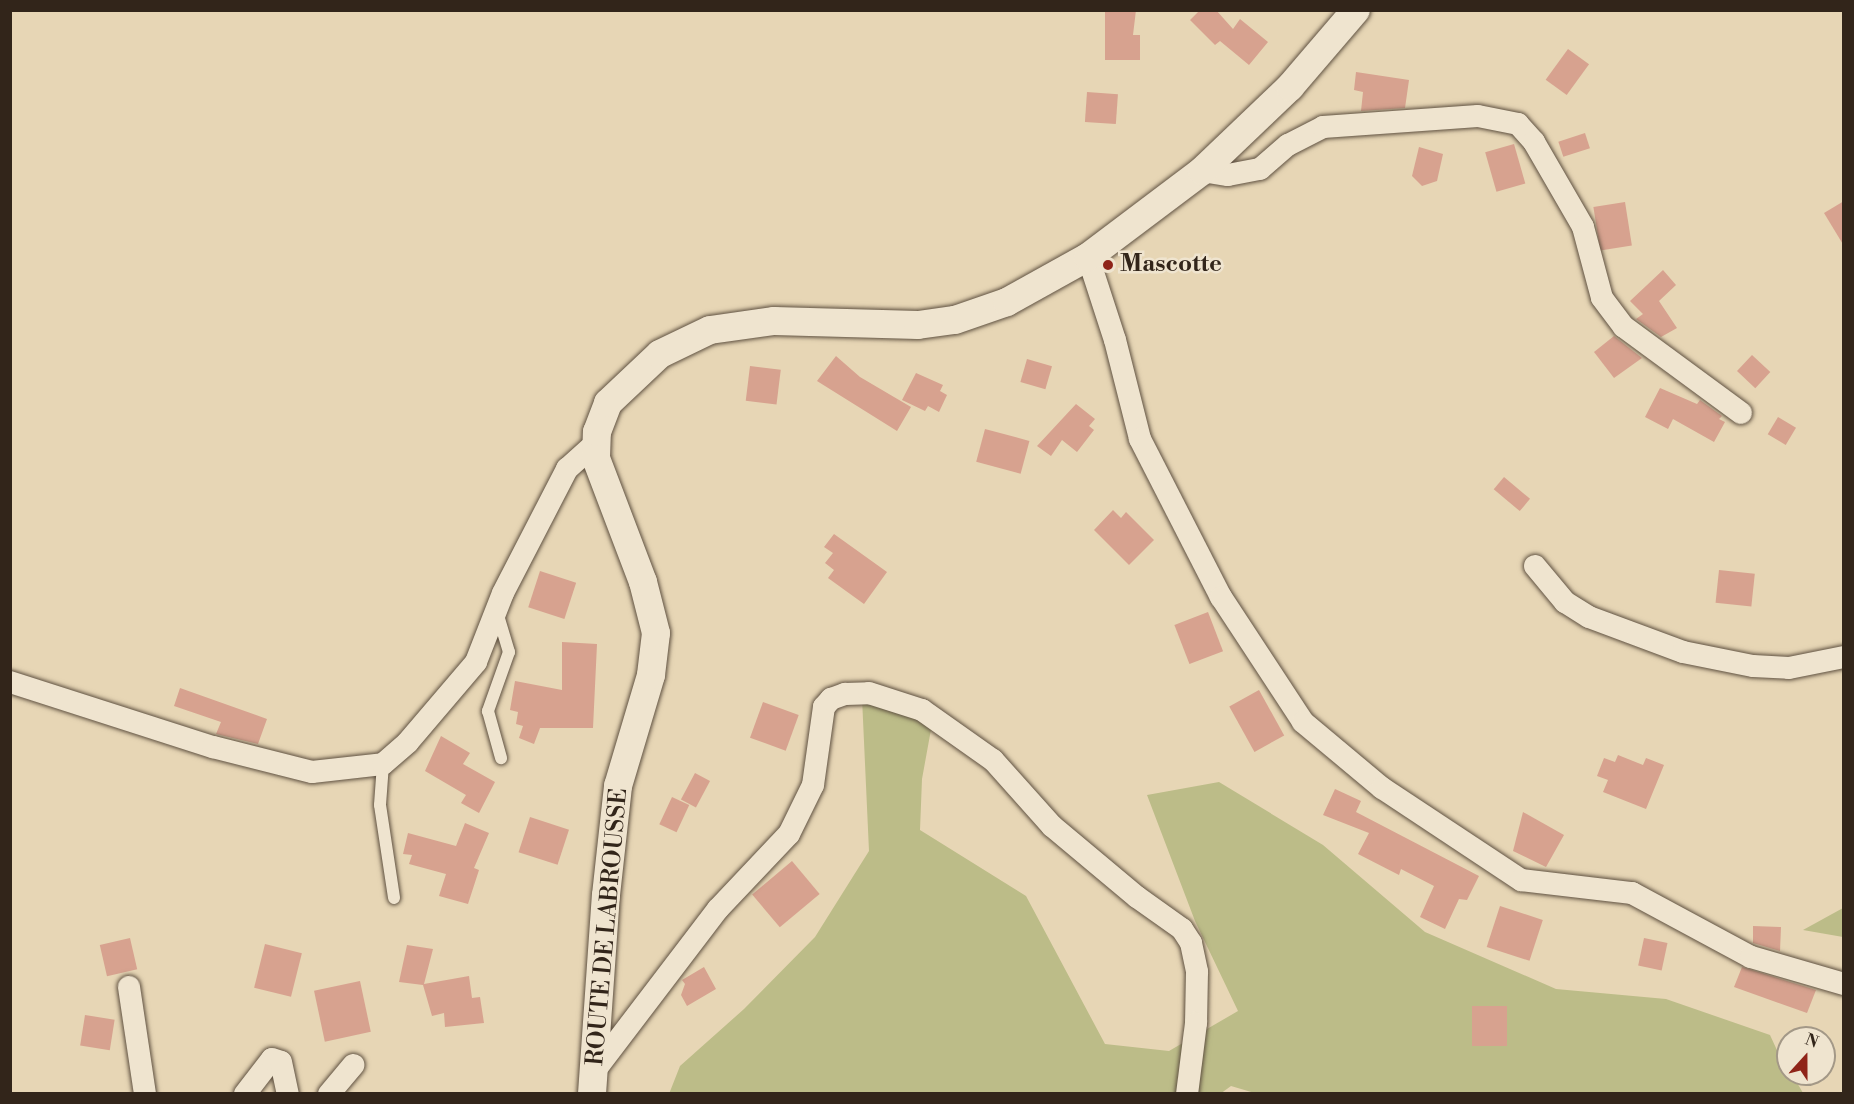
<!DOCTYPE html>
<style>
body{margin:0}
#map{position:relative;width:1854px;height:1104px;overflow:hidden;background:#e7d6b5;font-family:"Libre Bodoni",serif}
div>[style]{position:absolute}
[style*='--x']{left:calc(var(--x)*1px);top:calc(var(--y)*1px);width:calc(var(--w)*1px);rotate:calc(var(--a)*1deg)}
.green>*{inset:0;background:#bcbc88}
.building>*{inset:0;background:#d7a28f;transform-origin:0 0}
.roads{filter:drop-shadow(0 0 2px #5f5141) drop-shadow(0 0 2px #5f5141)}
.service>*{height:12px;margin:-6px;padding:0 6px;transform-origin:6px;border-radius:6px;background:#efe4cf}
.minor>*{height:22px;margin:-11px;padding:0 11px;transform-origin:11px;border-radius:11px;background:#efe4cf}
.tertiary>*{height:28px;margin:-14px;padding:0 14px;transform-origin:14px;border-radius:14px;background:#efe4cf}
.dots>*{width:16px;height:16px;translate:-50% -50%;box-sizing:border-box;border:3px solid #efe4cf;border-radius:50%}
span{translate:-50% -50%;white-space:nowrap;text-align:center;line-height:1.15;-webkit-text-stroke:5px #efe4cf;paint-order:stroke}
.poi-label{font-size:24px;color:#32251a;font-weight:700}
.left{translate:0 -50%;text-align:left}
.street-label{font-size:24px;color:#32251a}
.frame{position:absolute;inset:0;border:12px solid #32251a;pointer-events:none}
.north{position:absolute;left:1776px;top:1026px;width:60px;height:60px;box-sizing:border-box;background:#efe4cf;border:2px solid #a39887;border-radius:50%;rotate:21deg;font-size:16px;font-weight:700;line-height:24px;text-align:center;color:#32251a}
.north::after{content:'';display:block;margin:auto;width:21px;height:27px;background:#8f2418;clip-path:polygon(50% 0,100% 100%,50% 72%,0 100%)}
</style>
<div id="map">
<div class="green">
<i style="clip-path:polygon(862px 698px,932px 724px,922px 779px,920px 830px,1026px 896px,1105px 1044px,1169px 1051px,1238px 1011px,1195px 921px,1147px 795px,1219px 782px,1323px 845px,1425px 932px,1556px 989px,1666px 999px,1770px 1035px,1788px 1074px,1792px 1074px,1803px 1093px,1258px 1094px,1231px 1086px,1220px 1094px,669px 1094px,680px 1066px,744px 1009px,815px 937px,869px 851px)"></i>
<i style="clip-path:polygon(1843px 908px,1843px 937px,1803px 930px)"></i>
</div>
<div class="building">
<i style="clip-path:polygon(1105px 10px,1136px 10px,1133px 35px,1140px 35px,1140px 60px,1105px 60px)"></i>
<i style="clip-path:polygon(1200px 10px,1216px 10px,1233px 29px,1240px 19px,1268px 42px,1249px 65px,1220px 41px,1215px 45px,1190px 20px)"></i>
<i style="left:1568px;top:49px;width:26px;height:38px;rotate:36deg"></i>
<i style="clip-path:polygon(1356px 72px,1409px 80px,1405px 108px,1361px 111px,1363px 92px,1354px 90px)"></i>
<i style="left:1087px;top:92px;width:31px;height:30px;rotate:4deg"></i>
<i style="left:1585px;top:133px;width:16px;height:28px;rotate:72deg"></i>
<i style="left:1514px;top:144px;width:41px;height:30px;rotate:74deg"></i>
<i style="clip-path:polygon(1419px 147px,1443px 154px,1437px 181px,1422px 186px,1412px 176px)"></i>
<i style="clip-path:polygon(1844px 201px,1844px 246px,1824px 213px)"></i>
<i style="left:1625px;top:202px;width:44px;height:32px;rotate:81deg"></i>
<i style="clip-path:polygon(1663px 270px,1676px 285px,1659px 301px,1677px 328px,1661px 337px,1636px 319px,1643px 314px,1630px 301px)"></i>
<i style="clip-path:polygon(1614px 336px,1642px 358px,1614px 378px,1594px 352px)"></i>
<i style="left:1752px;top:355px;width:25px;height:22px;rotate:43deg"></i>
<i style="clip-path:polygon(836px 356px,860px 377px,911px 407px,897px 431px,817px 381px)"></i>
<i style="left:1027px;top:359px;width:26px;height:24px;rotate:16deg"></i>
<i style="left:750px;top:366px;width:31px;height:35px;rotate:7deg"></i>
<i style="clip-path:polygon(916px 373px,943px 385px,940px 391px,947px 395px,939px 412px,928px 406px,925px 411px,902px 400px)"></i>
<i style="clip-path:polygon(1660px 388px,1697px 404px,1700px 400px,1722px 416px,1719px 419px,1725px 422px,1714px 442px,1673px 419px,1668px 429px,1645px 417px)"></i>
<i style="clip-path:polygon(1076px 404px,1095px 419px,1089px 426px,1094px 430px,1077px 452px,1062px 440px,1051px 456px,1037px 446px)"></i>
<i style="left:1778px;top:417px;width:21px;height:20px;rotate:31deg"></i>
<i style="left:985px;top:429px;width:46px;height:34px;rotate:15deg"></i>
<i style="left:1504px;top:477px;width:34px;height:16px;rotate:40deg"></i>
<i style="clip-path:polygon(1113px 510px,1121px 518px,1126px 512px,1154px 540px,1129px 565px,1094px 530px)"></i>
<i style="clip-path:polygon(834px 534px,887px 572px,864px 604px,828px 578px,834px 570px,825px 563px,833px 553px,824px 547px)"></i>
<i style="left:1719px;top:570px;width:36px;height:33px;rotate:6deg"></i>
<i style="left:540px;top:571px;width:38px;height:38px;rotate:18deg"></i>
<i style="left:1208px;top:612px;width:42px;height:36px;rotate:69deg"></i>
<i style="clip-path:polygon(562px 642px,597px 644px,593px 728px,540px 728px,534px 744px,519px 738px,523px 726px,516px 724px,518px 712px,510px 710px,515px 681px,562px 690px)"></i>
<i style="clip-path:polygon(180px 688px,267px 719px,258px 744px,216px 734px,221px 722px,174px 706px)"></i>
<i style="left:1259px;top:690px;width:52px;height:34px;rotate:61deg"></i>
<i style="left:763px;top:702px;width:38px;height:38px;rotate:20deg"></i>
<i style="clip-path:polygon(441px 736px,470px 753px,463px 764px,495px 782px,479px 813px,461px 803px,466px 795px,425px 771px)"></i>
<i style="clip-path:polygon(1618px 755px,1643px 765px,1646px 758px,1664px 765px,1646px 809px,1603px 792px,1608px 780px,1597px 776px,1604px 758px,1615px 762px)"></i>
<i style="left:695px;top:773px;width:17px;height:30px;rotate:28deg"></i>
<i style="clip-path:polygon(1335px 789px,1361px 801px,1356px 812px,1479px 876px,1467px 900px,1459px 899px,1445px 929px,1420px 917px,1434px 886px,1401px 869px,1399px 875px,1358px 854px,1369px 833px,1323px 815px)"></i>
<i style="left:672px;top:797px;width:19px;height:30px;rotate:25deg"></i>
<i style="clip-path:polygon(1523px 812px,1564px 835px,1546px 867px,1513px 851px)"></i>
<i style="left:530px;top:817px;width:41px;height:37px;rotate:18deg"></i>
<i style="clip-path:polygon(465px 823px,489px 833px,474px 868px,479px 870px,468px 904px,439px 896px,446px 874px,409px 864px,412px 855px,403px 854px,408px 833px,456px 846px)"></i>
<i style="left:792px;top:861px;width:43px;height:52px;rotate:50deg"></i>
<i style="left:1500px;top:906px;width:45px;height:43px;rotate:18deg"></i>
<i style="clip-path:polygon(1753px 926px,1781px 927px,1780px 951px,1753px 943px)"></i>
<i style="left:130px;top:938px;width:32px;height:31px;rotate:77deg"></i>
<i style="left:1644px;top:938px;width:24px;height:28px;rotate:12deg"></i>
<i style="left:265px;top:944px;width:38px;height:45px;rotate:14deg"></i>
<i style="clip-path:polygon(407px 945px,433px 949px,424px 984px,469px 976px,472px 998px,480px 997px,484px 1023px,445px 1027px,444px 1013px,432px 1016px,423px 985px,399px 982px)"></i>
<i style="clip-path:polygon(704px 967px,716px 989px,687px 1006px,681px 995px,685px 984px,682px 980px)"></i>
<i style="clip-path:polygon(1742px 967px,1816px 990px,1807px 1013px,1734px 987px)"></i>
<i style="left:360px;top:981px;width:52px;height:47px;rotate:78deg"></i>
<i style="left:1472px;top:1006px;width:35px;height:40px"></i>
<i style="left:85px;top:1015px;width:30px;height:31px;rotate:9deg"></i>
</div>
<div class="roads">
<div class="service">
<i style="--x:497;--y:612;--w:42;--a:73.3"></i>
<i style="--x:509;--y:652;--w:63;--a:109.6"></i>
<i style="--x:488;--y:711;--w:49;--a:74.5"></i>
<i style="--x:383;--y:764;--w:41;--a:94.2"></i>
<i style="--x:380;--y:805;--w:94;--a:81.4"></i>
</div>
<div class="minor">
<i style="--x:1202;--y:171;--w:26;--a:9"></i>
<i style="--x:1228;--y:175;--w:33;--a:-11"></i>
<i style="--x:1260;--y:169;--w:37;--a:-41"></i>
<i style="--x:1288;--y:145;--w:39;--a:-27"></i>
<i style="--x:1323;--y:127;--w:155;--a:-4.1"></i>
<i style="--x:1478;--y:116;--w:41;--a:11.3"></i>
<i style="--x:1518;--y:124;--w:24;--a:48"></i>
<i style="--x:1534;--y:142;--w:98;--a:60"></i>
<i style="--x:1583;--y:227;--w:73;--a:75"></i>
<i style="--x:1602;--y:298;--w:36;--a:53"></i>
<i style="--x:1624;--y:327;--w:145;--a:36.3"></i>
<i style="--x:1088;--y:257;--w:87;--a:72"></i>
<i style="--x:1115;--y:340;--w:102;--a:75.8"></i>
<i style="--x:1140;--y:439;--w:178;--a:62.9"></i>
<i style="--x:1221;--y:597;--w:149;--a:56.7"></i>
<i style="--x:1303;--y:722;--w:103;--a:39.9"></i>
<i style="--x:1382;--y:788;--w:167;--a:33.5"></i>
<i style="--x:1521;--y:880;--w:112;--a:6.7"></i>
<i style="--x:1632;--y:893;--w:135;--a:28.3"></i>
<i style="--x:1751;--y:957;--w:97;--a:16.2"></i>
<i style="--x:1535;--y:566;--w:47;--a:50.2"></i>
<i style="--x:1565;--y:602;--w:28;--a:32"></i>
<i style="--x:1589;--y:617;--w:100;--a:20.4"></i>
<i style="--x:1683;--y:652;--w:71;--a:11.3"></i>
<i style="--x:1753;--y:666;--w:36;--a:3"></i>
<i style="--x:1789;--y:668;--w:56;--a:-11.3"></i>
<i style="--x:10;--y:682;--w:213;--a:17.8"></i>
<i style="--x:213;--y:747;--w:102;--a:14.2"></i>
<i style="--x:312;--y:772;--w:71;--a:-6.4"></i>
<i style="--x:383;--y:764;--w:33;--a:-41"></i>
<i style="--x:408;--y:742;--w:105;--a:-49.6"></i>
<i style="--x:476;--y:662;--w:74;--a:-68.6"></i>
<i style="--x:503;--y:593;--w:140;--a:-62.7"></i>
<i style="--x:567;--y:469;--w:40;--a:-42"></i>
<i style="--x:129;--y:987;--w:108;--a:81.5"></i>
<i style="--x:596;--y:1069;--w:201;--a:-52.7"></i>
<i style="--x:718;--y:909;--w:103;--a:-46.6"></i>
<i style="--x:789;--y:834;--w:55;--a:-63.9"></i>
<i style="--x:813;--y:785;--w:79;--a:-82"></i>
<i style="--x:824;--y:707;--w:11;--a:-49"></i>
<i style="--x:831;--y:699;--w:15;--a:-20"></i>
<i style="--x:845;--y:694;--w:24;--a:-2"></i>
<i style="--x:869;--y:693;--w:56;--a:17.8"></i>
<i style="--x:922;--y:710;--w:87;--a:35.2"></i>
<i style="--x:993;--y:760;--w:89;--a:48.2"></i>
<i style="--x:1052;--y:826;--w:111;--a:39.9"></i>
<i style="--x:1137;--y:897;--w:55;--a:35.4"></i>
<i style="--x:1182;--y:929;--w:17;--a:57"></i>
<i style="--x:1191;--y:943;--w:30;--a:78"></i>
<i style="--x:1197;--y:972;--w:51;--a:91.1"></i>
<i style="--x:1196;--y:1023;--w:72;--a:97.2"></i>
<i style="--x:245;--y:1094;--w:44;--a:-52.4"></i>
<i style="--x:272;--y:1059;--w:9;--a:18"></i>
<i style="--x:281;--y:1062;--w:33;--a:78"></i>
<i style="--x:329;--y:1094;--w:38;--a:-50"></i>
</div>
<div class="tertiary">
<i style="--x:592;--y:1094;--w:199;--a:-86"></i>
<i style="--x:606;--y:895;--w:110;--a:-83.7"></i>
<i style="--x:618;--y:786;--w:116;--a:-73.4"></i>
<i style="--x:651;--y:675;--w:42;--a:-83.2"></i>
<i style="--x:656;--y:633;--w:53;--a:-104.3"></i>
<i style="--x:643;--y:582;--w:133;--a:-110.8"></i>
<i style="--x:596;--y:458;--w:26;--a:-88"></i>
<i style="--x:597;--y:432;--w:31;--a:-69"></i>
<i style="--x:608;--y:403;--w:71;--a:-43.3"></i>
<i style="--x:660;--y:354;--w:55;--a:-25.6"></i>
<i style="--x:710;--y:330;--w:65;--a:-8"></i>
<i style="--x:774;--y:321;--w:144;--a:1.6"></i>
<i style="--x:918;--y:325;--w:37;--a:-8"></i>
<i style="--x:955;--y:320;--w:55;--a:-19.1"></i>
<i style="--x:1007;--y:302;--w:93;--a:-29.1"></i>
<i style="--x:1088;--y:257;--w:143;--a:-37"></i>
<i style="--x:1202;--y:171;--w:122;--a:-43.7"></i>
<i style="--x:1290;--y:87;--w:101;--a:-49.4"></i>
</div>
</div>
<div class="dots">
<i style="left:1108px;top:265px;background:#8f2418"></i>
</div>
<div class="poi-label">
<span class="left" style="left:1120px;top:265px">Mascotte</span>
</div>
<div class="street-label">
<span style="left:608px;top:927px;rotate:-85deg">ROUTE DE LABROUSSE</span>
</div>
<div class="frame"></div>
<div class="north">N</div>
</div>
